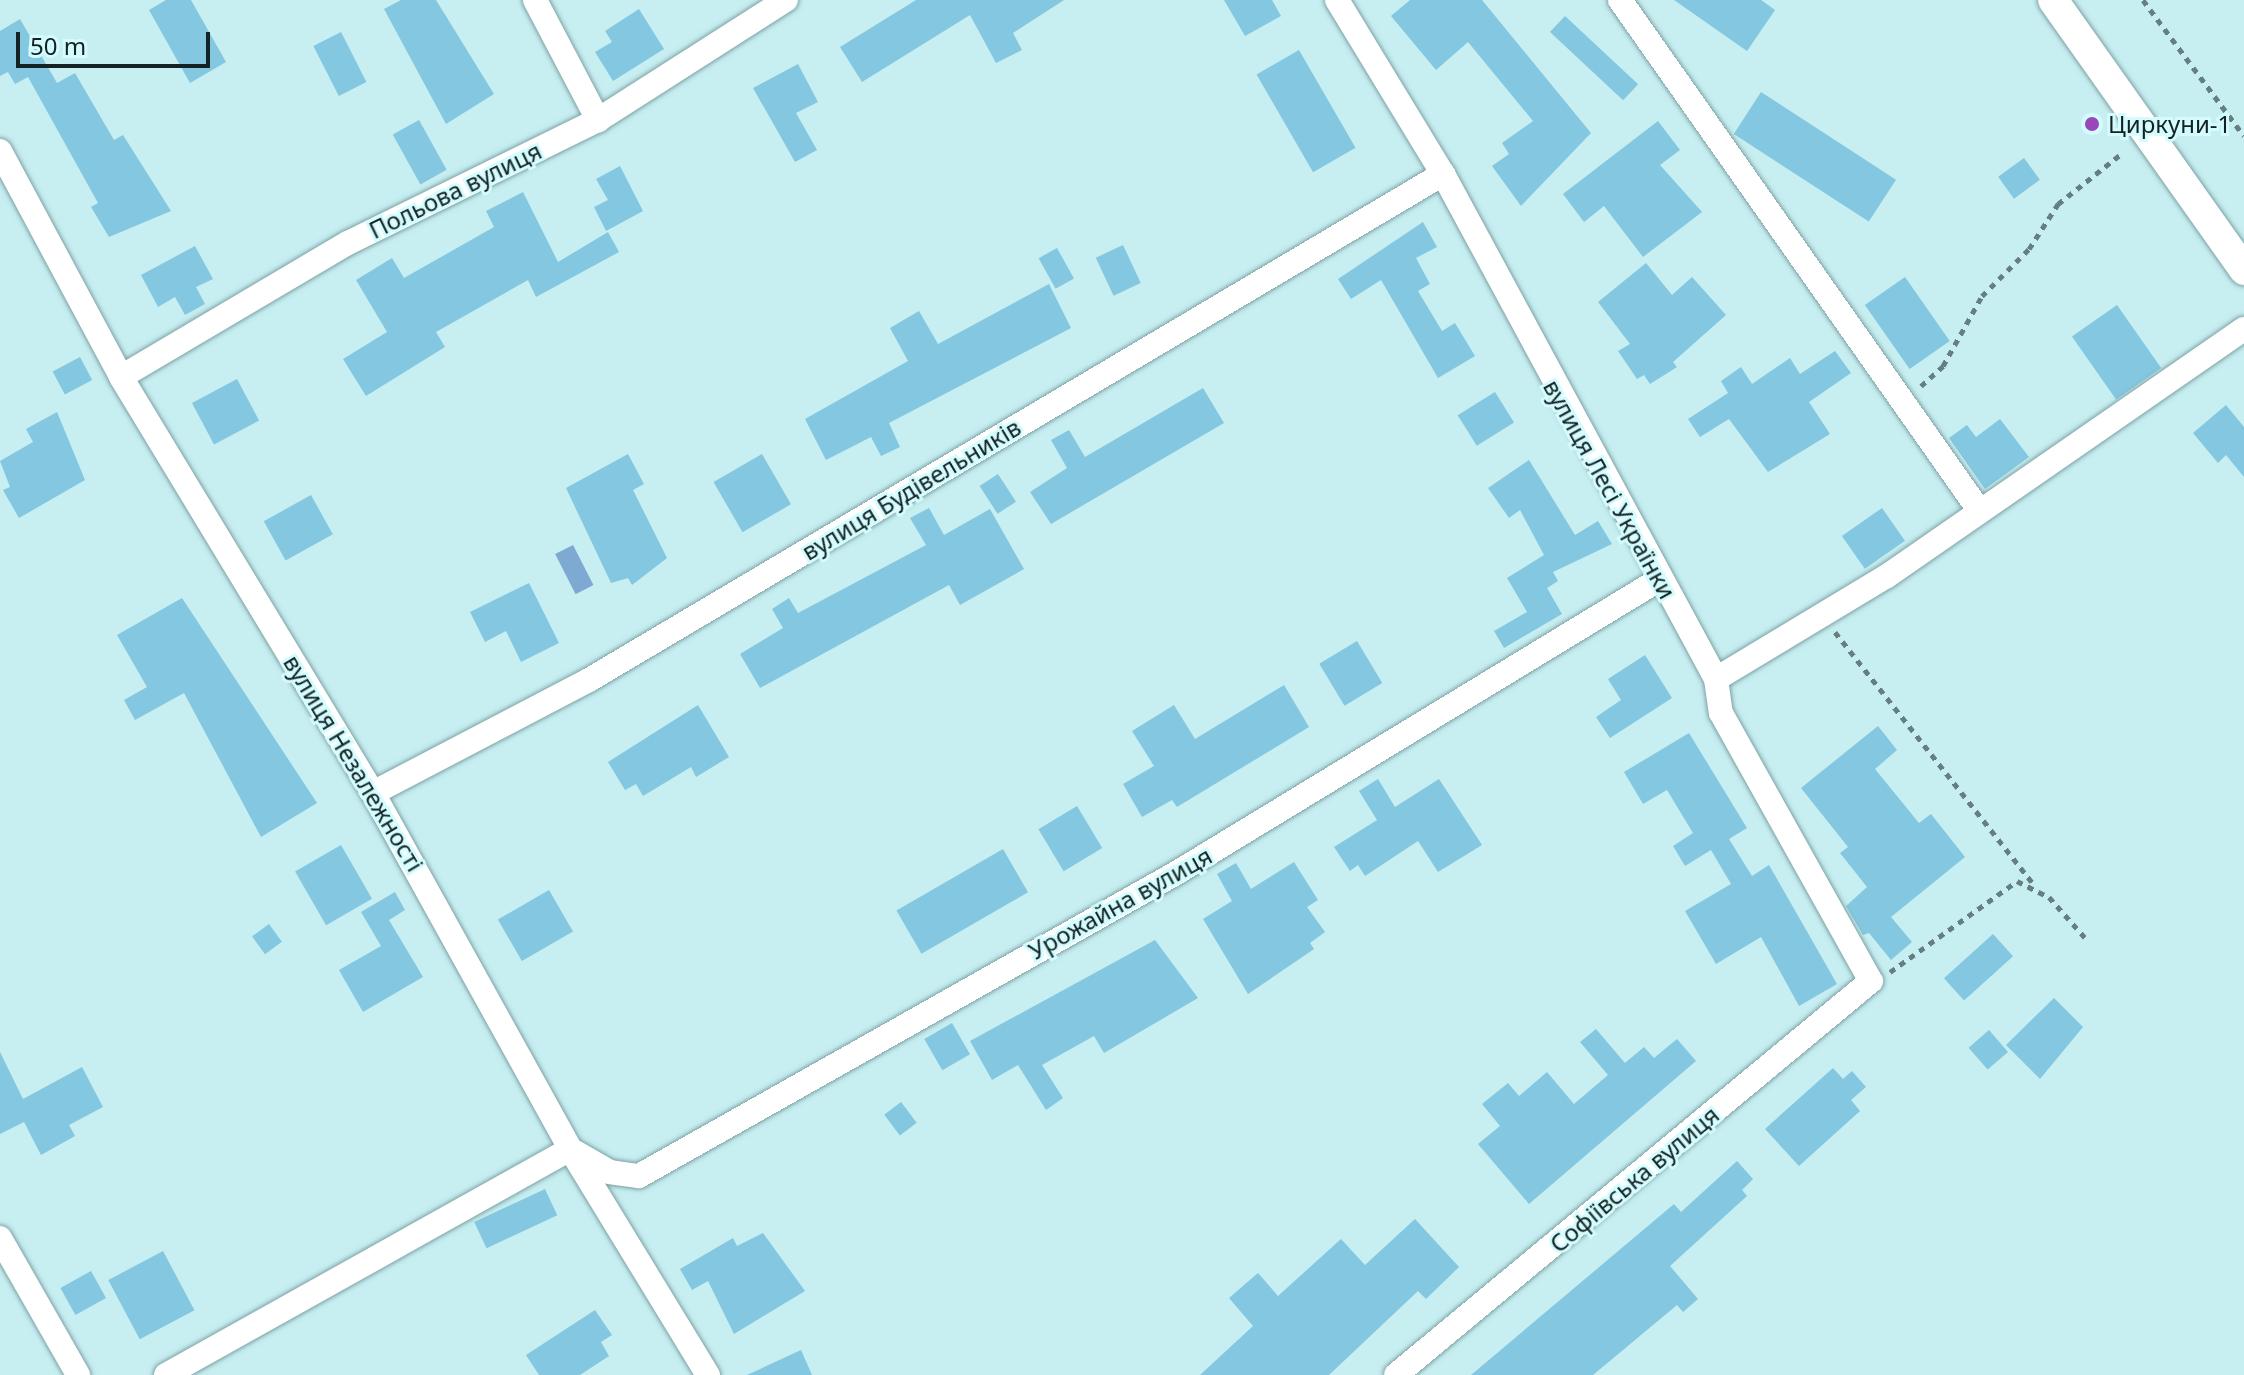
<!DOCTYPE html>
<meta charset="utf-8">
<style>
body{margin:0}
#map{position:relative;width:2244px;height:1375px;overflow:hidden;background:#c7eef1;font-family:"Noto Sans",sans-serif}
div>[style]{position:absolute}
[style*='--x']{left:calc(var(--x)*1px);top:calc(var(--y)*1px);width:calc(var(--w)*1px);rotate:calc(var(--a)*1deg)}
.water>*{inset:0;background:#7da9d2;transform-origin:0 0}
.building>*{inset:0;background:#84c7e0;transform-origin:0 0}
.path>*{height:5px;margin-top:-2.5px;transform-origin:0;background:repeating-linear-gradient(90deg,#657e80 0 6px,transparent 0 12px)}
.roads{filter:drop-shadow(0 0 2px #7da2a5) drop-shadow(0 0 2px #7da2a5)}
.minor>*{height:24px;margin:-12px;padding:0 12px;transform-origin:12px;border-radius:12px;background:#fff}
.tertiary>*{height:30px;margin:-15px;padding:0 15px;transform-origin:15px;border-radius:15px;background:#fff}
.dots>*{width:22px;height:22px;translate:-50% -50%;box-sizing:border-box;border:4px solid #d4fcfe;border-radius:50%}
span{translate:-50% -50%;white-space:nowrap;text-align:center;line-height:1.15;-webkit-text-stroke:6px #d4fcfe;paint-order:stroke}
.poi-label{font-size:24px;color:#142223}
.left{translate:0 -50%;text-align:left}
.street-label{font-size:24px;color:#142223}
.scale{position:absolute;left:16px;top:32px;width:194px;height:36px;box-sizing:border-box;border:4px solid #142223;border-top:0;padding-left:10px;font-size:24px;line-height:28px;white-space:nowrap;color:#142223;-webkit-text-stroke:6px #d4fcfe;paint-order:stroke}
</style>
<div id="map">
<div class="water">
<i style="left:573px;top:545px;width:45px;height:20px;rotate:63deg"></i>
</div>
<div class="building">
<i style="clip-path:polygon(166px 0,191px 0,226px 62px,190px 83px,149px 10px)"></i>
<i style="clip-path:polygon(401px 0,436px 0,494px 94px,446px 124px,384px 9px)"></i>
<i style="clip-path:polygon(916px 0,1064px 0,1013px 33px,1022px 50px,996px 63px,970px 15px,862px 82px,840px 47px)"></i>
<i style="clip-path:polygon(1224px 0,1272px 0,1281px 16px,1245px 36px)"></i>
<i style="clip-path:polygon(1410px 0,1482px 0,1591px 133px,1521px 206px,1492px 166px,1509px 154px,1502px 143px,1533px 121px,1468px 42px,1436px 70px,1391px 16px)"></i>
<i style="clip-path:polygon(1674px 0,1761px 0,1775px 10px,1747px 51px)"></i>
<i style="clip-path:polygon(639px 9px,664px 49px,613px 81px,595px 52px,612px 42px,605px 31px)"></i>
<i style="left:1565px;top:16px;width:100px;height:22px;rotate:43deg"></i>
<i style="clip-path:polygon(20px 19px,57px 83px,75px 73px,114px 140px,123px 135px,171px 211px,109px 237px,91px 207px,98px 203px,28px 77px,15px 84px,8px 72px,0 76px,0 31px)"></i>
<i style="left:341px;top:32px;width:56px;height:31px;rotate:63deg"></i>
<i style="left:1299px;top:50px;width:113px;height:49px;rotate:60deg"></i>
<i style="clip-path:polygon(798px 64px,818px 102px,796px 113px,817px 150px,795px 162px,753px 88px)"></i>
<i style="left:1761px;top:92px;width:161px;height:50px;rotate:33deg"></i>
<i style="left:419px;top:120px;width:57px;height:30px;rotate:61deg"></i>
<i style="clip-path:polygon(1658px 121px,1680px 150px,1660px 165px,1702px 212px,1643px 257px,1604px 206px,1584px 222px,1563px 194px)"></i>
<i style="left:2024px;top:158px;width:27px;height:32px;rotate:54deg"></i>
<i style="clip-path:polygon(620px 166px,643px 211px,606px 231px,594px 207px,608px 200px,596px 179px)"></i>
<i style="clip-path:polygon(523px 192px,558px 262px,608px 232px,619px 252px,536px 297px,528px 280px,436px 332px,445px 347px,366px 396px,343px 359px,387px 332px,356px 280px,392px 258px,404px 278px,494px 227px,486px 211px)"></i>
<i style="clip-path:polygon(1423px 222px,1437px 247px,1416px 258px,1430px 284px,1418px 291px,1442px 331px,1455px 323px,1475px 356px,1438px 378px,1381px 280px,1351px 299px,1338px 279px)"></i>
<i style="left:1123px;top:245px;width:42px;height:30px;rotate:65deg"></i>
<i style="clip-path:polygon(195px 246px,213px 279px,196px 287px,205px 304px,185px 315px,175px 297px,158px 307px,141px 275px)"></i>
<i style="left:1057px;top:248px;width:35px;height:21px;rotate:61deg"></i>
<i style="clip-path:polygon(1646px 263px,1672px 295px,1692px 277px,1726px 315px,1673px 362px,1677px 367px,1650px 384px,1644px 375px,1637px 379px,1618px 351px,1630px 344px,1598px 302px)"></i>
<i style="left:1905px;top:277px;width:78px;height:49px;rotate:55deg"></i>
<i style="clip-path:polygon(1049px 284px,1071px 328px,889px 423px,900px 447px,881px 456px,871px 437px,826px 460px,805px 419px,908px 361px,890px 328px,919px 311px,938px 344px)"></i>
<i style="left:2117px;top:305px;width:77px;height:55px;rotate:55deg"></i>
<i style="clip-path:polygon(1835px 351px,1851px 373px,1809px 402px,1830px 434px,1768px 472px,1729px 419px,1700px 437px,1688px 419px,1728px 393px,1721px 381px,1741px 367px,1752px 384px,1790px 358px,1800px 374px)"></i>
<i style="left:80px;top:357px;width:26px;height:31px;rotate:62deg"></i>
<i style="left:237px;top:379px;width:47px;height:51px;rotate:62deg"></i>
<i style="clip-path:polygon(1203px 388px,1224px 423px,1051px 524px,1030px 492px,1067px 468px,1051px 440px,1069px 430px,1085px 457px)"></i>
<i style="left:1495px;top:392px;width:36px;height:44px;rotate:58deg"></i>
<i style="clip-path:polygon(2226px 405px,2244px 427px,2244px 477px,2226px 455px,2218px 463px,2193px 433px)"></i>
<i style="clip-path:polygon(57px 412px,85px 480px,19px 518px,3px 490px,10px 487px,0 461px,33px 442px,26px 429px)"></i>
<i style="clip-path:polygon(2000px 419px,2029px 457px,1985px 489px,1949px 438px,1967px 425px,1976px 437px)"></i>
<i style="clip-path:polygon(628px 454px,644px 484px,633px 490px,667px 558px,632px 585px,628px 578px,611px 583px,566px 488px)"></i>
<i style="left:762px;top:454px;width:58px;height:56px;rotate:60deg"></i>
<i style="clip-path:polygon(1529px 460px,1575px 535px,1598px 521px,1612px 544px,1553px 572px,1558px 581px,1547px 588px,1562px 614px,1504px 648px,1494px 631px,1527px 612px,1507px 578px,1544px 555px,1520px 510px,1509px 518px,1488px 488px)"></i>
<i style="left:998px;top:474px;width:33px;height:22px;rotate:57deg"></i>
<i style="left:311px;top:495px;width:45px;height:54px;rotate:61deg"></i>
<i style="clip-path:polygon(929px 508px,944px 535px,990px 509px,1024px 569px,960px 605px,949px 585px,760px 688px,740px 654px,783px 628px,772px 609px,789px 598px,798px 613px,926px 545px,910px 518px)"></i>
<i style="left:1882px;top:508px;width:40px;height:49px;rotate:55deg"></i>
<i style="clip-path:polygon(529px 583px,559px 643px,521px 662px,506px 631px,485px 642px,470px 612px)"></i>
<i style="clip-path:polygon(182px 598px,317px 803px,261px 837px,184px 693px,135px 720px,124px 700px,147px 687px,117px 635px)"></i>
<i style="left:1357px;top:641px;width:49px;height:44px;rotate:59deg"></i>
<i style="clip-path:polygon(1645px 655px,1672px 698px,1610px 738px,1596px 717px,1621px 700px,1608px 679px)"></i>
<i style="clip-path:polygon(1284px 685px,1309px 727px,1177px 807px,1172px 800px,1142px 817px,1123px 784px,1154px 766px,1132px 731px,1174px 705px,1195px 739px)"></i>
<i style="clip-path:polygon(698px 705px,729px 757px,696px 777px,691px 767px,643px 796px,636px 784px,625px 790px,608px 762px)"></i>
<i style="clip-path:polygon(1878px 726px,1897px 750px,1875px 769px,1919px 823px,1931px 814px,1965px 857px,1891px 917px,1912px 942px,1891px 960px,1869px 933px,1863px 935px,1846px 906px,1867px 887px,1840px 853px,1848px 847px,1801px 788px)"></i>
<i style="clip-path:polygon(1689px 733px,1747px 828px,1729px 839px,1752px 876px,1769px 865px,1837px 984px,1799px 1006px,1761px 937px,1716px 964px,1685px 911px,1731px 884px,1711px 850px,1685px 866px,1673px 846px,1693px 833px,1667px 790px,1643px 804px,1624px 772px)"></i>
<i style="clip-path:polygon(1378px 779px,1395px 807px,1439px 779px,1482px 845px,1438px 872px,1418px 841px,1365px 876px,1358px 865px,1350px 871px,1334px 847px,1377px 820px,1359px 791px)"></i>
<i style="left:1077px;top:806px;width:49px;height:45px;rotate:59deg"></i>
<i style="left:341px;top:845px;width:62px;height:53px;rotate:60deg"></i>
<i style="left:1003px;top:849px;width:50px;height:123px;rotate:60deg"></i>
<i style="clip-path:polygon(1294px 862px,1318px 900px,1307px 907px,1325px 932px,1310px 943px,1314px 949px,1248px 994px,1203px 919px,1232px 901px,1217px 874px,1236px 863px,1251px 889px)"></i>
<i style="left:549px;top:890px;width:48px;height:59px;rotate:60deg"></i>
<i style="clip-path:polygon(395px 892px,405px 910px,389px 920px,423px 977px,363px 1012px,339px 970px,381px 946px,361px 912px)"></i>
<i style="left:269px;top:924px;width:22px;height:21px;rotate:54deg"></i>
<i style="left:1993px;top:934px;width:30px;height:66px;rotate:48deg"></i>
<i style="clip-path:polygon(1155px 940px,1198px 998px,1104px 1053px,1094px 1036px,1042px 1065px,1063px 1098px,1046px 1110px,1018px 1065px,992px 1080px,970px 1041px)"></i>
<i style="clip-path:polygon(2054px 998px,2083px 1027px,2040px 1079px,2006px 1045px)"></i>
<i style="left:952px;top:1023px;width:36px;height:32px;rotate:60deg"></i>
<i style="clip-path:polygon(1596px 1029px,1625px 1063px,1644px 1047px,1654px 1058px,1677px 1039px,1696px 1061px,1529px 1204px,1478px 1144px,1500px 1126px,1482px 1104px,1508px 1083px,1519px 1096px,1547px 1072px,1574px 1104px,1608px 1075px,1580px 1042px)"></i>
<i style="left:1989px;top:1030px;width:29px;height:27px;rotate:49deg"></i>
<i style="clip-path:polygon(0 1052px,23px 1099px,82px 1067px,103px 1107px,69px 1125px,75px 1136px,41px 1155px,24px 1122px,0 1134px)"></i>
<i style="clip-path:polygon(1833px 1068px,1843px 1079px,1852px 1071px,1866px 1087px,1851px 1100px,1860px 1111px,1799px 1166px,1765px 1129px)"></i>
<i style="left:901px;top:1102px;width:26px;height:21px;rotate:53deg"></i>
<i style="clip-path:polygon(1737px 1161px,1753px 1179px,1742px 1190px,1747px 1196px,1670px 1266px,1698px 1299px,1683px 1312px,1677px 1305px,1593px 1375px,1471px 1375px,1674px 1204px,1681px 1212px)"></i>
<i style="left:545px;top:1189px;width:29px;height:78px;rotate:65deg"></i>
<i style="clip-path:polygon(1415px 1219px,1459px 1267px,1426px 1299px,1418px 1291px,1329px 1375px,1200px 1375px,1253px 1326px,1229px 1298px,1258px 1273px,1278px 1296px,1341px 1239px,1365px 1265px)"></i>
<i style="clip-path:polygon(763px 1233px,805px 1291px,734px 1334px,708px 1281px,692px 1290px,680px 1269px,733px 1238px,737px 1246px)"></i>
<i style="left:163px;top:1251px;width:67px;height:62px;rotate:62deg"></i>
<i style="left:91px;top:1271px;width:31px;height:35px;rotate:61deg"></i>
<i style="clip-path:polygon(595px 1310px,612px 1335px,601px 1342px,609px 1356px,580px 1375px,539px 1375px,526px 1355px)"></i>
<i style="clip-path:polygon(801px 1350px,812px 1375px,747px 1375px)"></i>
</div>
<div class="path">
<i style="--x:2143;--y:0;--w:169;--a:53.4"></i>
<i style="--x:1921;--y:386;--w:30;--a:-42"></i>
<i style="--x:1943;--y:366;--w:80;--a:-60.9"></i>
<i style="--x:1982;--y:296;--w:66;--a:-45"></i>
<i style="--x:2029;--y:249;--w:54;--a:-57.2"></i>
<i style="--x:2058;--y:204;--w:80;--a:-38.4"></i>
<i style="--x:1835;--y:632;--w:322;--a:51.8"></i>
<i style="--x:1890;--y:972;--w:156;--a:-35.6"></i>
<i style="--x:2017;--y:881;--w:36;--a:27"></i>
<i style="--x:2049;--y:897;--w:57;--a:48.5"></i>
</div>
<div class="roads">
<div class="minor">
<i style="--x:535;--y:0;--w:136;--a:62.3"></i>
<i style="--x:1337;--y:0;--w:204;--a:58.7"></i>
<i style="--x:1443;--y:174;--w:574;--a:61.6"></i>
<i style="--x:1716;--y:679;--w:34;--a:82"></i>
<i style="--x:1721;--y:713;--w:307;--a:60.8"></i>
<i style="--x:1871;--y:981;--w:617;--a:140.33"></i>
<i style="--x:1620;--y:0;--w:624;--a:54.86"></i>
<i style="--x:0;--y:151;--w:256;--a:61.8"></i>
<i style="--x:121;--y:377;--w:486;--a:58.8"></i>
<i style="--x:373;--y:793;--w:407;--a:61"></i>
<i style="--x:570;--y:1149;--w:265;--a:58.6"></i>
<i style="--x:121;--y:377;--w:264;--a:-30.6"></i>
<i style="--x:348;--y:243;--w:279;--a:-26.2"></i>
<i style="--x:598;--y:120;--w:223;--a:-32.6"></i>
<i style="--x:1716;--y:679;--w:200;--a:-31.1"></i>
<i style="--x:1887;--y:576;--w:434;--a:-34.7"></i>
<i style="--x:373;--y:793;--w:244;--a:-27.6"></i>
<i style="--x:589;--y:680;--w:993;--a:-30.65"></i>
<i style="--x:575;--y:1152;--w:39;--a:30"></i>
<i style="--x:609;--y:1172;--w:30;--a:8"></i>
<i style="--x:639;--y:1176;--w:619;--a:-29.42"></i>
<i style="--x:1178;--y:872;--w:564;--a:-31.29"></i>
<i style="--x:0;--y:1238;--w:158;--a:60.3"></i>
<i style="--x:166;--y:1375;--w:463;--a:-29.2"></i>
</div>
<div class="tertiary">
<i style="--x:2053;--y:0;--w:331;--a:54.7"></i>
</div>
</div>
<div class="dots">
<i style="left:2092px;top:124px;background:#9848b8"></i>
</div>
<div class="poi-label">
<span class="left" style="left:2108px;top:124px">Циркуни-1</span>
</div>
<div class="street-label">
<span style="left:455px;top:190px;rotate:-26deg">Польова вулиця</span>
<span style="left:911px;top:489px;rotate:-31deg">вулиця Будівельників</span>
<span style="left:1610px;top:489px;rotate:61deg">вулиця Лесі Українки</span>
<span style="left:354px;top:763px;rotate:59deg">вулиця Незалежності</span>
<span style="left:1120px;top:903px;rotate:-29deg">Урожайна вулиця</span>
<span style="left:1634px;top:1179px;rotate:-40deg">Софіївська вулиця</span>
</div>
<div class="scale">50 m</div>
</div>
